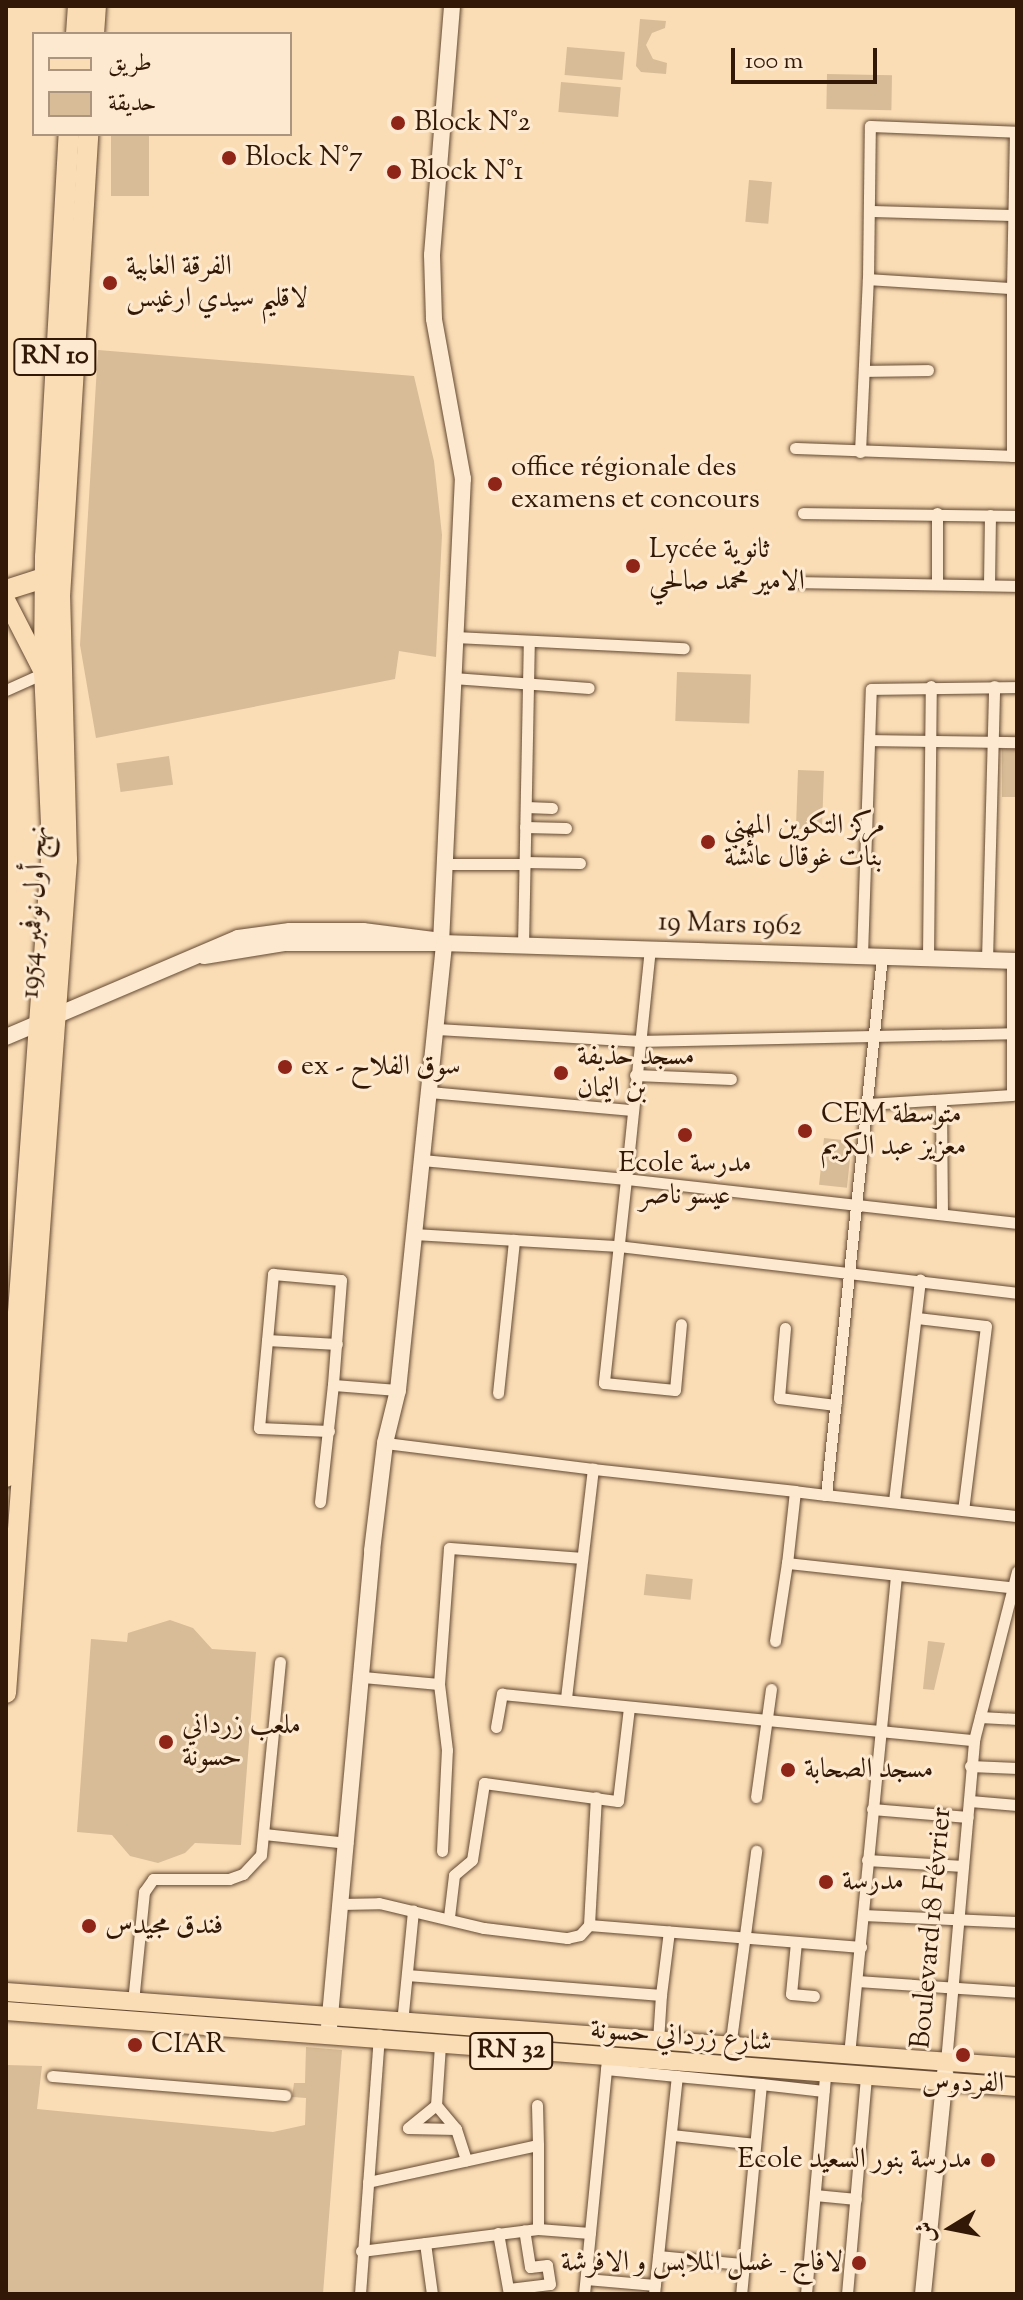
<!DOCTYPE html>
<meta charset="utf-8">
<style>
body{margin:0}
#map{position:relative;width:1023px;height:2300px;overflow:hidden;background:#faddb5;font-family:"Sorts Mill Goudy",Amiri,serif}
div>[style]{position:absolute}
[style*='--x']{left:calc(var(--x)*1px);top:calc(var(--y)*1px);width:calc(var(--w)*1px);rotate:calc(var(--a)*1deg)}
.green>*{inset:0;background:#d8bc97;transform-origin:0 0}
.roads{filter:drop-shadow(0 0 2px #644932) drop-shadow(0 0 2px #644932)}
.street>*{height:11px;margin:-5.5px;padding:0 5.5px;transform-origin:5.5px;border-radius:5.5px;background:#fce9cf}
.secondary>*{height:16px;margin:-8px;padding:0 8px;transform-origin:8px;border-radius:8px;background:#fce9cf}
.primary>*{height:18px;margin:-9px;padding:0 9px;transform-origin:9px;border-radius:9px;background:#faddb5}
.highway>*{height:20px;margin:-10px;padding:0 10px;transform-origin:10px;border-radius:10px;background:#faddb5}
.dots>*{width:22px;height:22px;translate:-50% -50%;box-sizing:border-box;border:4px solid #fce9cf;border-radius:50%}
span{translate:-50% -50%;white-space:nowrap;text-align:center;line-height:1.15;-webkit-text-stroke:6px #fce9cf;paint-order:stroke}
.shield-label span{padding:2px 6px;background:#fce9cf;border:2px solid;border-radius:6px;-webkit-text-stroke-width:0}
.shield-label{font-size:26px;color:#321806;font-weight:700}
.poi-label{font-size:28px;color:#321806}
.left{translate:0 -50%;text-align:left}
.right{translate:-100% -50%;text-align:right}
.street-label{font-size:28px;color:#321806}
.frame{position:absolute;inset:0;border:8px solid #321806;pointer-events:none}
.legend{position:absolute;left:32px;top:32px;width:260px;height:104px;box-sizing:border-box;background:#fce9cf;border:2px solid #ab957f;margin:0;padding:10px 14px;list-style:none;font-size:24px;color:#321806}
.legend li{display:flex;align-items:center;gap:16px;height:40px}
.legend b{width:40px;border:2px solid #ab957f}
.north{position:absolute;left:911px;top:2188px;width:80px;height:80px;-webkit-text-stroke:6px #fce9cf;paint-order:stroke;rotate:260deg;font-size:22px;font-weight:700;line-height:32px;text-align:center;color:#321806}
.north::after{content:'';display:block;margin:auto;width:28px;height:36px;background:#321806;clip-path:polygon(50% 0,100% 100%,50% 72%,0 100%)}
.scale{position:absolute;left:731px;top:48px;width:146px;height:36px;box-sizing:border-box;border:4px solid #321806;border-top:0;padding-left:10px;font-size:24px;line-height:28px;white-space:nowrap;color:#321806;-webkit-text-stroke:6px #fce9cf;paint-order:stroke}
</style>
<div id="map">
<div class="green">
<i style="clip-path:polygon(640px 19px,666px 21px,665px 28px,652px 33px,646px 45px,653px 59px,667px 63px,666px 74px,641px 72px,636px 66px)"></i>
<i style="left:567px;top:47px;width:58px;height:28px;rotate:5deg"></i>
<i style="left:827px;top:74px;width:65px;height:35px;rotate:1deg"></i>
<i style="left:561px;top:82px;width:60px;height:30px;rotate:5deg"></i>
<i style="left:111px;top:134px;width:38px;height:62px"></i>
<i style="left:749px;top:180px;width:23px;height:42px;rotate:5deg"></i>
<i style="clip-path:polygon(98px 350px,414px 376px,434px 461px,442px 535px,436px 657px,399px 651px,395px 679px,96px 738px,80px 645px)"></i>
<i style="left:677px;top:672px;width:74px;height:49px;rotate:2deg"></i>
<i style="left:1002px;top:749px;width:15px;height:48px"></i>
<i style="left:169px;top:756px;width:29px;height:53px;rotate:82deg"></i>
<i style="left:798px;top:770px;width:26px;height:59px;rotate:2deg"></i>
<i style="left:824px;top:1138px;width:28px;height:47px;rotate:6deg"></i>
<i style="left:646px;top:1574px;width:47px;height:21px;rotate:6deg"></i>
<i style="clip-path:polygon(170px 1620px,193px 1628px,212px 1649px,256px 1652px,241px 1845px,195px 1843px,185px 1853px,158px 1863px,130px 1856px,112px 1835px,77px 1832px,91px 1639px,127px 1642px,128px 1633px)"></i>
<i style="clip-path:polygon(928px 1641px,945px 1643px,934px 1690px,923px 1689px)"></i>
<i style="clip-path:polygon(306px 2047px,342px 2050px,323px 2294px,6px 2294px,6px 2065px,42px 2066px,37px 2109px,273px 2132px,305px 2125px,306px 2098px,292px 2097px,294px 2083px,305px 2083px)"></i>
</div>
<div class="roads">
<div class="street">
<i style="--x:869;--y:211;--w:145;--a:1.6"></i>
<i style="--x:868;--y:279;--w:153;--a:-89.3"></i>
<i style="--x:870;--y:126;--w:147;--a:2.3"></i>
<i style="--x:1012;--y:288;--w:156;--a:-88.9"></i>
<i style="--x:864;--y:371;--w:64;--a:-0.9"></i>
<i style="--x:795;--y:448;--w:222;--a:2.1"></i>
<i style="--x:860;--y:452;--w:173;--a:-87.4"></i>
<i style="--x:868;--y:279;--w:144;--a:3.6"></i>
<i style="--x:1012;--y:288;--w:168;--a:90"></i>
<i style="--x:803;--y:513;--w:214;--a:0.8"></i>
<i style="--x:798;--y:582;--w:219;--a:1"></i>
<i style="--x:937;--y:584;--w:71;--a:-90"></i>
<i style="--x:989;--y:585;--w:70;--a:-89.2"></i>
<i style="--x:455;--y:637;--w:229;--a:2.8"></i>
<i style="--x:453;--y:678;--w:136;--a:4.2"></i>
<i style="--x:6;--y:690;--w:42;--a:-24.1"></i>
<i style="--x:870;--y:740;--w:147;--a:0.8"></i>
<i style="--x:526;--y:807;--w:26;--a:2"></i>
<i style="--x:525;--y:827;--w:41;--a:1.4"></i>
<i style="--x:524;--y:862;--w:56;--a:1"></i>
<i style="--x:445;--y:864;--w:79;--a:0"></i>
<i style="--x:523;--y:946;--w:305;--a:-88.9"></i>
<i style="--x:650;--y:948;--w:232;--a:95.9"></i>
<i style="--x:626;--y:1179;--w:393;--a:6.4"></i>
<i style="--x:862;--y:955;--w:266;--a:-88.1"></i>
<i style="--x:871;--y:689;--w:146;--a:-0.8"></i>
<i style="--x:882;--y:956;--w:542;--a:95.93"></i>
<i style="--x:826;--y:1495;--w:192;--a:6.3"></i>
<i style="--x:928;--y:956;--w:270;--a:-89.4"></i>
<i style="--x:987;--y:960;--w:274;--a:-88.5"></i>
<i style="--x:437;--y:1029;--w:200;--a:3.4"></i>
<i style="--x:637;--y:1041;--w:375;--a:-1.2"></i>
<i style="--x:635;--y:1075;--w:96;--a:2.4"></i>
<i style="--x:429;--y:1092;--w:204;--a:5.1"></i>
<i style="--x:941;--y:1101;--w:110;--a:89.5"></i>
<i style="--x:868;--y:1104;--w:144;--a:-3.6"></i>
<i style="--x:1012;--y:1095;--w:135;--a:-90"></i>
<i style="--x:422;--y:1160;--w:205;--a:5.3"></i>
<i style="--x:626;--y:1179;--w:205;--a:96.2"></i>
<i style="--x:604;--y:1383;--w:71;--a:5.6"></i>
<i style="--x:675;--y:1390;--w:66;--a:-84.8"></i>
<i style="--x:415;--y:1234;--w:203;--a:3.4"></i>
<i style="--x:618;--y:1246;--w:402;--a:6.7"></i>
<i style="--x:917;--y:1318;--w:69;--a:6.6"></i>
<i style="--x:986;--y:1326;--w:185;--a:97.1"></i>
<i style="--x:785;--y:1328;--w:70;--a:94.9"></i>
<i style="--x:779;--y:1398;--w:57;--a:7"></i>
<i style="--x:267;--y:1340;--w:70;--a:3.3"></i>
<i style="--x:498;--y:1393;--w:154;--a:-84"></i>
<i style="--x:329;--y:1431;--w:70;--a:-177.5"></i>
<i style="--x:259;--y:1428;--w:155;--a:-84.8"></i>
<i style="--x:273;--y:1274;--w:68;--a:5"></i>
<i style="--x:341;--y:1280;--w:105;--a:94.4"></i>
<i style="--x:385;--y:1443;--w:210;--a:7.1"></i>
<i style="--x:826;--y:1495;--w:31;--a:-173"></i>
<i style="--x:795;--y:1491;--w:72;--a:96.3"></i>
<i style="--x:787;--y:1563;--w:231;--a:6.2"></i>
<i style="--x:894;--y:1501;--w:223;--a:-83.3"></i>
<i style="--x:320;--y:1502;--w:118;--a:-83.7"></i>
<i style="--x:333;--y:1385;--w:65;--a:4.4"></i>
<i style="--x:775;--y:1641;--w:79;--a:-81.3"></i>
<i style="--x:363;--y:1677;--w:76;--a:5.3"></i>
<i style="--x:566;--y:1698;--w:231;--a:-83.3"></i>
<i style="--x:593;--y:1469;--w:203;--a:6.2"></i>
<i style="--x:980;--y:1717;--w:37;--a:3"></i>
<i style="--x:496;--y:1727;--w:34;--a:-80"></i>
<i style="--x:502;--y:1694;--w:474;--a:5.6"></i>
<i style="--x:970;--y:1766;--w:47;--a:2.4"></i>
<i style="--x:756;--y:1797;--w:109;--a:-82.1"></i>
<i style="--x:970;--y:1801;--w:47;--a:4.9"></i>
<i style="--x:872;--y:1809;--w:96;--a:4.8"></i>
<i style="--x:264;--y:1834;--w:84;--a:6.1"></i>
<i style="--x:442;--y:1851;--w:101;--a:-87.2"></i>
<i style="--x:447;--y:1750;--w:66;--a:-96.9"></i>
<i style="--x:439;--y:1684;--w:136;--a:-85.8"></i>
<i style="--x:449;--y:1548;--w:132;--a:4.3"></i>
<i style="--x:867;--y:1860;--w:96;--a:3.6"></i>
<i style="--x:340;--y:1904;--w:39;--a:-1"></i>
<i style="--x:379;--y:1903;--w:108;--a:13.4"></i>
<i style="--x:484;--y:1928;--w:84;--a:6.9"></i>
<i style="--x:567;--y:1938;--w:13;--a:-13"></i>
<i style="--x:580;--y:1935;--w:13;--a:-48"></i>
<i style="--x:589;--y:1925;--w:273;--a:4.6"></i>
<i style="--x:863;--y:1915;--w:154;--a:2.6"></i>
<i style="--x:449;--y:1917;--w:42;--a:-83.2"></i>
<i style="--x:454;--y:1875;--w:23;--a:-40"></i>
<i style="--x:472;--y:1860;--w:78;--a:-81.1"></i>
<i style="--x:484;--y:1783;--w:135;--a:7.7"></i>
<i style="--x:618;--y:1801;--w:94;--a:-83.3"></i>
<i style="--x:589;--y:1925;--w:128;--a:-86.9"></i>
<i style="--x:796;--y:1942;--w:52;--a:95.5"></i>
<i style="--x:791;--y:1994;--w:23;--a:5"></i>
<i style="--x:407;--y:1975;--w:255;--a:4.5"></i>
<i style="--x:661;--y:1995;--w:64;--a:-82.9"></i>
<i style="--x:857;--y:1981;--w:160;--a:3.9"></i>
<i style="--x:133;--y:2002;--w:111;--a:-84.3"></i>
<i style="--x:144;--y:1892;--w:16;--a:-55"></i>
<i style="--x:153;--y:1879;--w:76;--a:0"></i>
<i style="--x:229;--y:1879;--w:15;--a:-20"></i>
<i style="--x:243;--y:1874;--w:26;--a:-47"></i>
<i style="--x:261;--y:1855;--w:194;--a:-84.4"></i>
<i style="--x:402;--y:2023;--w:113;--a:-84.4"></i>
<i style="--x:658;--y:2041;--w:46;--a:-86.3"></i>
<i style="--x:440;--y:2045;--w:60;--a:93.8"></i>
<i style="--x:436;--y:2105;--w:31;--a:50"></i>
<i style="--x:456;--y:2129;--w:33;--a:72"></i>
<i style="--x:730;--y:2047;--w:198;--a:-82.4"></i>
<i style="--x:849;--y:2055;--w:481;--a:-84.4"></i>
<i style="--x:946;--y:2062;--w:323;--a:-85"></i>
<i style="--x:974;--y:1740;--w:174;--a:-75.7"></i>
<i style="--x:606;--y:2069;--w:71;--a:5.6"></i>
<i style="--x:52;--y:2076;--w:234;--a:4.7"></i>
<i style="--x:761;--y:2084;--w:63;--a:6.3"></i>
<i style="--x:436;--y:2105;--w:36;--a:141"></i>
<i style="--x:408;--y:2128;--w:48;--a:1.2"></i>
<i style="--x:672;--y:2135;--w:83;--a:6.2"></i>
<i style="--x:368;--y:2182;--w:174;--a:-12.3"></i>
<i style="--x:538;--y:2145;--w:40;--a:-91.4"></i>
<i style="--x:815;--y:2195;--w:41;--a:5.6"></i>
<i style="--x:538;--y:2229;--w:52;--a:4.4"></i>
<i style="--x:498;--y:2233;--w:62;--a:79.8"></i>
<i style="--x:425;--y:2243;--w:51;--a:82.2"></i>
<i style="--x:361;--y:2251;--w:178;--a:-7.1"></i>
<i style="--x:538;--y:2229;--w:84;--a:-90"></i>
<i style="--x:658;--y:2256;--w:84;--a:5.4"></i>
<i style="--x:586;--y:2279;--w:69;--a:5"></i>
<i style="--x:509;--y:2289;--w:41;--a:-7"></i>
<i style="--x:550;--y:2284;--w:19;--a:-99"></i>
<i style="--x:547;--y:2265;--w:17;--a:173"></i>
<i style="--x:530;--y:2267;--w:37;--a:-99"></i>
<i style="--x:360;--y:2294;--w:260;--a:-85.8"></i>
<i style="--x:584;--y:2294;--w:236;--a:-84.4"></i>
<i style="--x:654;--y:2294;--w:219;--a:-84"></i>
<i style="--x:677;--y:2076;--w:84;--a:5.4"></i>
<i style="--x:761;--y:2084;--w:211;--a:95.4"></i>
<i style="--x:806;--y:2294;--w:220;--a:-85"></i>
<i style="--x:847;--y:2294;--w:217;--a:-85"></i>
</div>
<div class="secondary">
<i style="--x:441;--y:943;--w:465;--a:-87.3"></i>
<i style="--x:463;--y:479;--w:163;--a:-100.3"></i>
<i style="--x:434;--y:319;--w:64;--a:-91.8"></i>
<i style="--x:432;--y:255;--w:250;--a:-85.4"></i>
<i style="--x:204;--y:956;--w:81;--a:-9.2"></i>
<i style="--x:284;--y:943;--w:157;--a:0"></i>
<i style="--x:441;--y:943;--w:576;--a:1.79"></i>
<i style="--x:6;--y:1037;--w:252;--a:-23.1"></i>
<i style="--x:238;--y:938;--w:52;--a:-7.7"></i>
<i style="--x:290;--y:931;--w:73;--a:0"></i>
<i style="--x:363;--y:931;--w:71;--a:7.3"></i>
<i style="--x:329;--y:2027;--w:478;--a:-84.8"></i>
<i style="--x:372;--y:1551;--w:109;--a:-83.1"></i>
<i style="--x:385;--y:1443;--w:55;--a:-76.2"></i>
<i style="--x:398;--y:1390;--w:448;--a:-84.1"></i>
<i style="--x:923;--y:2294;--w:223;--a:-84.3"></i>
</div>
<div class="primary">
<i style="--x:6;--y:600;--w:85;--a:62.8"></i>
<i style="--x:6;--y:1992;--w:1014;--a:4.24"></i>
<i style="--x:6;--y:2011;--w:1014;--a:4.3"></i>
</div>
<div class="highway">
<i style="--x:76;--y:34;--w:28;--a:-86"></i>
<i style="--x:94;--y:34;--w:28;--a:-86"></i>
<i style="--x:6;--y:590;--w:49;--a:-17.7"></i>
<i style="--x:6;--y:1477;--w:633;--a:-85.83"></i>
<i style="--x:52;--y:846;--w:173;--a:-92.6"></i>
<i style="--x:44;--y:673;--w:116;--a:-89.5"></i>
<i style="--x:45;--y:557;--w:424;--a:-86.8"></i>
<i style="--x:6;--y:1693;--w:835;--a:-85.81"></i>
<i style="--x:67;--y:860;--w:263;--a:-91.5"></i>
<i style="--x:60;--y:597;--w:464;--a:-86.5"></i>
</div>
</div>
<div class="dots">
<i style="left:398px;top:123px;background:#8f2418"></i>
<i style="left:229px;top:158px;background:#8f2418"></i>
<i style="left:394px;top:172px;background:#8f2418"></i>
<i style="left:110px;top:283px;background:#8f2418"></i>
<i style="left:495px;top:484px;background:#8f2418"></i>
<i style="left:633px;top:566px;background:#8f2418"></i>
<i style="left:708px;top:842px;background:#8f2418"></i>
<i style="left:285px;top:1067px;background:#8f2418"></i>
<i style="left:561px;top:1073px;background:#8f2418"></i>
<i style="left:805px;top:1131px;background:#8f2418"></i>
<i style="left:685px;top:1135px;background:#8f2418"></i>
<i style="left:166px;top:1742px;background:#8f2418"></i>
<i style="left:788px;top:1770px;background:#8f2418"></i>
<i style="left:826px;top:1882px;background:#8f2418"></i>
<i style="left:89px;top:1926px;background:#8f2418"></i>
<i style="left:135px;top:2045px;background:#8f2418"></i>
<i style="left:963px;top:2055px;background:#8f2418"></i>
<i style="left:988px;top:2160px;background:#8f2418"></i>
<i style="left:859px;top:2263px;background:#8f2418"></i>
</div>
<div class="shield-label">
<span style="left:55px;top:357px">RN 10</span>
<span style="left:511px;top:2051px">RN 32</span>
</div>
<div class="poi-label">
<span class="left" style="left:414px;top:123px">Block N°2</span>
<span class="left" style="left:245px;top:158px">Block N°7</span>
<span class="left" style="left:410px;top:172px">Block N°1</span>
<span class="left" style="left:126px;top:283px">الفرقة الغابية<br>لاقليم سيدي ارغيس</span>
<span class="left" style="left:511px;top:484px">office régionale des<br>examens et concours</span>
<span class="left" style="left:649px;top:566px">Lycée ثانوية<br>الامير محمد صالحي</span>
<span class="left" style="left:724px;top:842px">مركز التكوين المهني<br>بنات غوقال عائشة</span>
<span class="left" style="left:577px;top:1073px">مسجد حذيفة<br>بن اليمان</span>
<span class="left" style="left:301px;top:1067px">ex - سوق الفلاح</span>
<span class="left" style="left:821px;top:1131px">CEM متوسطة<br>معزيز عبد الكريم</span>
<span style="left:685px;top:1180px">Ecole مدرسة<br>عيسو ناصر</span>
<span class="left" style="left:182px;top:1742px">ملعب زرداني<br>حسونة</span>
<span class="left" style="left:804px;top:1770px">مسجد الصحابة</span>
<span class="left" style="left:842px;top:1882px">مدرسة</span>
<span class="left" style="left:105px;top:1926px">فندق مجيدس</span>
<span class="left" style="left:151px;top:2045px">CIAR</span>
<span style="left:963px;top:2084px">الفردوس</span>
<span class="right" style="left:972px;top:2160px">Ecole مدرسة بنور السعيد</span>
<span class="right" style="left:843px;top:2263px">لافاج _ غسل الملابس و الافرشة</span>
</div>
<div class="street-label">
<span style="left:35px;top:912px;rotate:-87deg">نهج أول نوفمبر 1954</span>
<span style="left:730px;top:925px;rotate:2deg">19 Mars 1962</span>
<span style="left:932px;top:1928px;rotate:-85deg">Boulevard 18 Février</span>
<span style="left:681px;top:2037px;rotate:4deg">شارع زرداني حسونة</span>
</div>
<div class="frame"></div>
<ul class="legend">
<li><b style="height:10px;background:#faddb5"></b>طريق</li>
<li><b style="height:22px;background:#d8bc97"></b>حديقة</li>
</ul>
<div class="north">ش</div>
<div class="scale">100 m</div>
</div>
